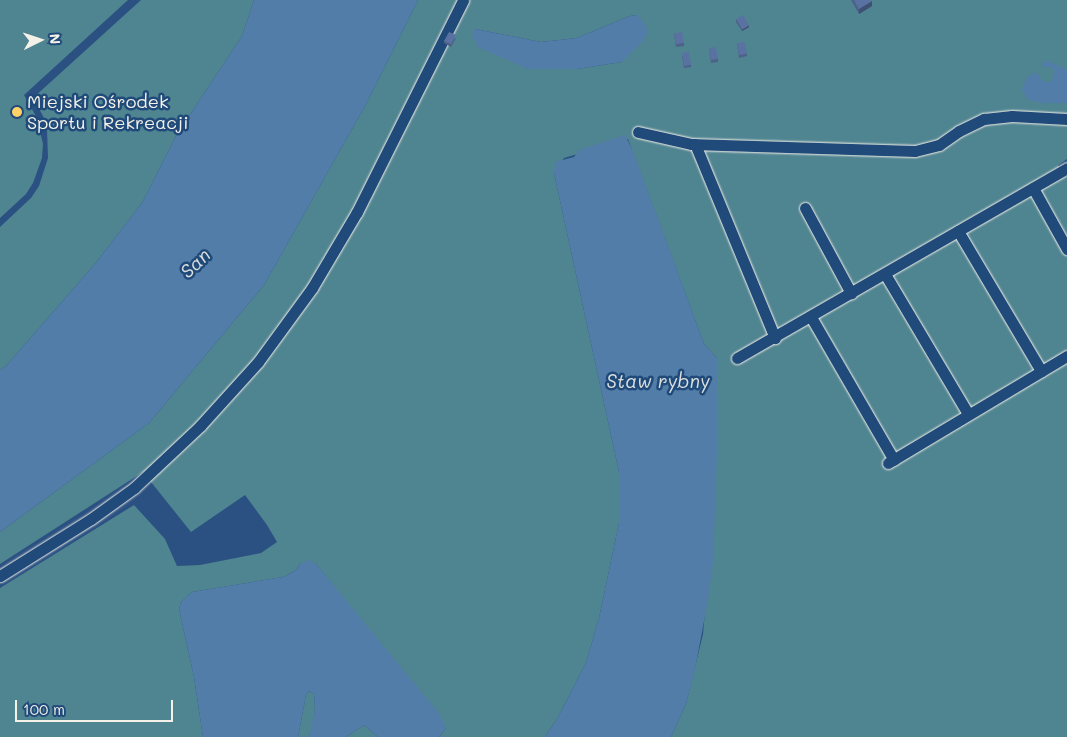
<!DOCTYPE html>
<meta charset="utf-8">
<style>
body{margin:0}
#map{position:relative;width:1067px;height:737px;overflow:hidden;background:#2a5182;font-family:Mali,sans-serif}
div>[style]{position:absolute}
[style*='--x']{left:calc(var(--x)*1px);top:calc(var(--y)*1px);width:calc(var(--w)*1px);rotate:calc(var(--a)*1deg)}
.green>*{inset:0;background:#4f8491}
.water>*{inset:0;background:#527da8}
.roads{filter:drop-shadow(0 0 1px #f4f1e8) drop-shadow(0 0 1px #f4f1e8)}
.minor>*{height:11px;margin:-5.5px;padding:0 5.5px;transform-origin:5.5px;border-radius:5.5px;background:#1f4a7a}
.wall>*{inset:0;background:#4d628a}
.shaded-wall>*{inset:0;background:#3f5071}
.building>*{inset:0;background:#5a72a1;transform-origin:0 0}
.dots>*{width:14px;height:14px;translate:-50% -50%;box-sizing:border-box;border:2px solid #1f4a7a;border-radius:50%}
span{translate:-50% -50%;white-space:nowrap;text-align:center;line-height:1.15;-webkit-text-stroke:5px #1f4a7a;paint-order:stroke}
.poi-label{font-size:18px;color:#f4f1e8}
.left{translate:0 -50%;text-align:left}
.water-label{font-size:19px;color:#dce0de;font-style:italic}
.north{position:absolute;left:15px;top:15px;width:50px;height:50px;-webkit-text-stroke:4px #1f4a7a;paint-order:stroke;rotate:86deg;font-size:14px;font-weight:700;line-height:20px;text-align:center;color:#f4f1e8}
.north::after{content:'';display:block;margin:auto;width:18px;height:22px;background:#f4f1e8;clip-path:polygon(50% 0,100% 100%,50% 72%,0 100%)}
.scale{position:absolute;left:15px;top:700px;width:158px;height:22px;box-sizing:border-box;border:2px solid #f4f1e8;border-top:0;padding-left:6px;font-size:15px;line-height:18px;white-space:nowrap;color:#f4f1e8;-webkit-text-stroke:4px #1f4a7a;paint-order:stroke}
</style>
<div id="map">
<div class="green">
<i style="clip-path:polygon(0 0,128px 0,24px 95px,37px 118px,43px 144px,42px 158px,33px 183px,26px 194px,0 218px)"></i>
<i style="clip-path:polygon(141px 0,254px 0,242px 36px,176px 136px,142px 203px,95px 264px,6px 366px,0 370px,0 227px,31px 198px,39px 186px,48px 158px,47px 130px,43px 116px,33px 98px)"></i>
<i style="clip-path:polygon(evenodd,418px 0,1067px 0,1067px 159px,1058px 165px,1065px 177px,1067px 177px,1067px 737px,671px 737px,686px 704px,703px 634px,714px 506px,717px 358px,704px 344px,628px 139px,564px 158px,554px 173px,619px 472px,619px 523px,599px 618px,586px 663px,557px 719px,545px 737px,439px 737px,446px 728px,316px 564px,301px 563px,295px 571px,283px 577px,192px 592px,181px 602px,179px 609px,194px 677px,203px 737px,0 737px,0 588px,134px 505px,165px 539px,177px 566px,200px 565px,261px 553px,277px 542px,267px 525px,245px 495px,191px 532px,143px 472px,0 564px,0 532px,149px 423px,264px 285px,365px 106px,418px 0,637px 15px,622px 62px,577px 69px,528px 69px,475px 29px,541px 42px,577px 38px,630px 16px,637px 15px)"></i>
<i style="clip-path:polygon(309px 691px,314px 694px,315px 710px,312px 728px,309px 737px,298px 737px,306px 695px)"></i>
<i style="clip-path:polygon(364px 725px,378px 737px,346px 737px)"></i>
</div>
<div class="water">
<i style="clip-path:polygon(254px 0,418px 0,365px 106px,264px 285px,149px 423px,0 532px,0 370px,6px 366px,95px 264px,142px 203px,176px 136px,242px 36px)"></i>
<i style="clip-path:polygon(637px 15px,644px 23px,648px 32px,643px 41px,622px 62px,577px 69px,528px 69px,478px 47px,472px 35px,475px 29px,541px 42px,577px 38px,630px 16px)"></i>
<i style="clip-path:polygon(1046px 60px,1067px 70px,1067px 103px,1043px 103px,1028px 100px,1022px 90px,1026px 79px,1032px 74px,1037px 73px,1041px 80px,1048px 83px,1052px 80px,1055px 71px,1052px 68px,1042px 66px)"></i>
<i style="clip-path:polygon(625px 135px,633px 151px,704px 344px,717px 358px,717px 455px,713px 563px,708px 600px,695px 669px,686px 704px,671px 737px,545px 737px,557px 719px,586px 663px,599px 618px,619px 523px,619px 472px,554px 173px,555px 162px,574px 157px,579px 150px)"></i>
<i style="clip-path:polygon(308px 560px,316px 564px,438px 712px,446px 728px,439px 737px,378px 737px,364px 725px,346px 737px,309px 737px,315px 710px,314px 694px,309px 691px,306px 695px,298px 737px,203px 737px,194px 677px,179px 609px,181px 602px,192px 592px,283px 577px,295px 571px,301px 563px)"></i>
</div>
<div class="roads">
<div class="minor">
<i style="--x:638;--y:132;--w:54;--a:12.8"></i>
<i style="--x:691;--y:144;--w:224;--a:1.8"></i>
<i style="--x:915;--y:151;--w:25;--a:-14"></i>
<i style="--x:939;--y:145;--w:24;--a:-35"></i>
<i style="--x:959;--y:131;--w:28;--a:-26"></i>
<i style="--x:984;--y:119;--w:28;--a:-6"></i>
<i style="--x:1012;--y:116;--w:55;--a:3.1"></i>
<i style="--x:695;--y:144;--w:210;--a:67.6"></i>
<i style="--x:1033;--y:188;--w:70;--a:60.9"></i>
<i style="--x:805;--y:208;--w:97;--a:61.6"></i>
<i style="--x:958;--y:231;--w:163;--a:59.3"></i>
<i style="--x:885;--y:274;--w:163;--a:59.3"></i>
<i style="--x:811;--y:317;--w:165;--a:59.9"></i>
<i style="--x:737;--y:358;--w:381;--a:-29.9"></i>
<i style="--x:888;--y:463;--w:209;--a:-30.9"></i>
<i style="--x:0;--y:576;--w:107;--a:-32.1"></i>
<i style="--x:91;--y:519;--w:53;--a:-35.8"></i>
<i style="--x:134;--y:488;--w:91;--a:-43.2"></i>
<i style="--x:200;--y:426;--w:86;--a:-47.8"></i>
<i style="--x:258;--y:362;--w:92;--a:-53.9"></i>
<i style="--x:312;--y:288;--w:88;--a:-59.4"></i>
<i style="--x:357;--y:212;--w:237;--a:-63.4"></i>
</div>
</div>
<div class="wall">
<i style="clip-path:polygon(851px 0,871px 0,872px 6px,859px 14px)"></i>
<i style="clip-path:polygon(736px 19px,749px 27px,742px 31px,736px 22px)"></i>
<i style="clip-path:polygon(674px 33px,684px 43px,684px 46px,676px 47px)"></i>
<i style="clip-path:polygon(456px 38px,451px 47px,444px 43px,444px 41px)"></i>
<i style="clip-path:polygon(737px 43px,747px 54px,747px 56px,739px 58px)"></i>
<i style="clip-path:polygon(709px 48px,718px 59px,718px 62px,711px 63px)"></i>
<i style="clip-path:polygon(682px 55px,691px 65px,691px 67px,684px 68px)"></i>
</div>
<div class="shaded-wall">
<i style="clip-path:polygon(872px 1px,872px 6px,859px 14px,859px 9px)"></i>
<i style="clip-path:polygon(749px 25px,749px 27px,742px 31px,742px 29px)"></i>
</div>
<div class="building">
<i style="clip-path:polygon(854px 0,871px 0,872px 1px,859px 9px)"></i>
<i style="left:743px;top:15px;width:12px;height:8px;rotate:59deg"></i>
<i style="clip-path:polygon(449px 32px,456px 35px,451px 44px,444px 41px)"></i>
<i style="left:682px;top:32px;width:11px;height:8px;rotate:80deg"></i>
<i style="left:745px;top:42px;width:12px;height:8px;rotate:81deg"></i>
<i style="left:716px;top:47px;width:12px;height:7px;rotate:81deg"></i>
<i style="left:689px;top:52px;width:13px;height:7px;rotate:81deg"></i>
</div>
<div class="dots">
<i style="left:17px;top:112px;background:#ffd166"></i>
</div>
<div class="poi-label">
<span class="left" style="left:27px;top:112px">Miejski Ośrodek<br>Sportu i Rekreacji</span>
</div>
<div class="water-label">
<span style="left:195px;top:263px;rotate:-44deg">San</span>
<span style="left:658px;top:381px">Staw rybny</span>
</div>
<div class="north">N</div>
<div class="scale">100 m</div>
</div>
